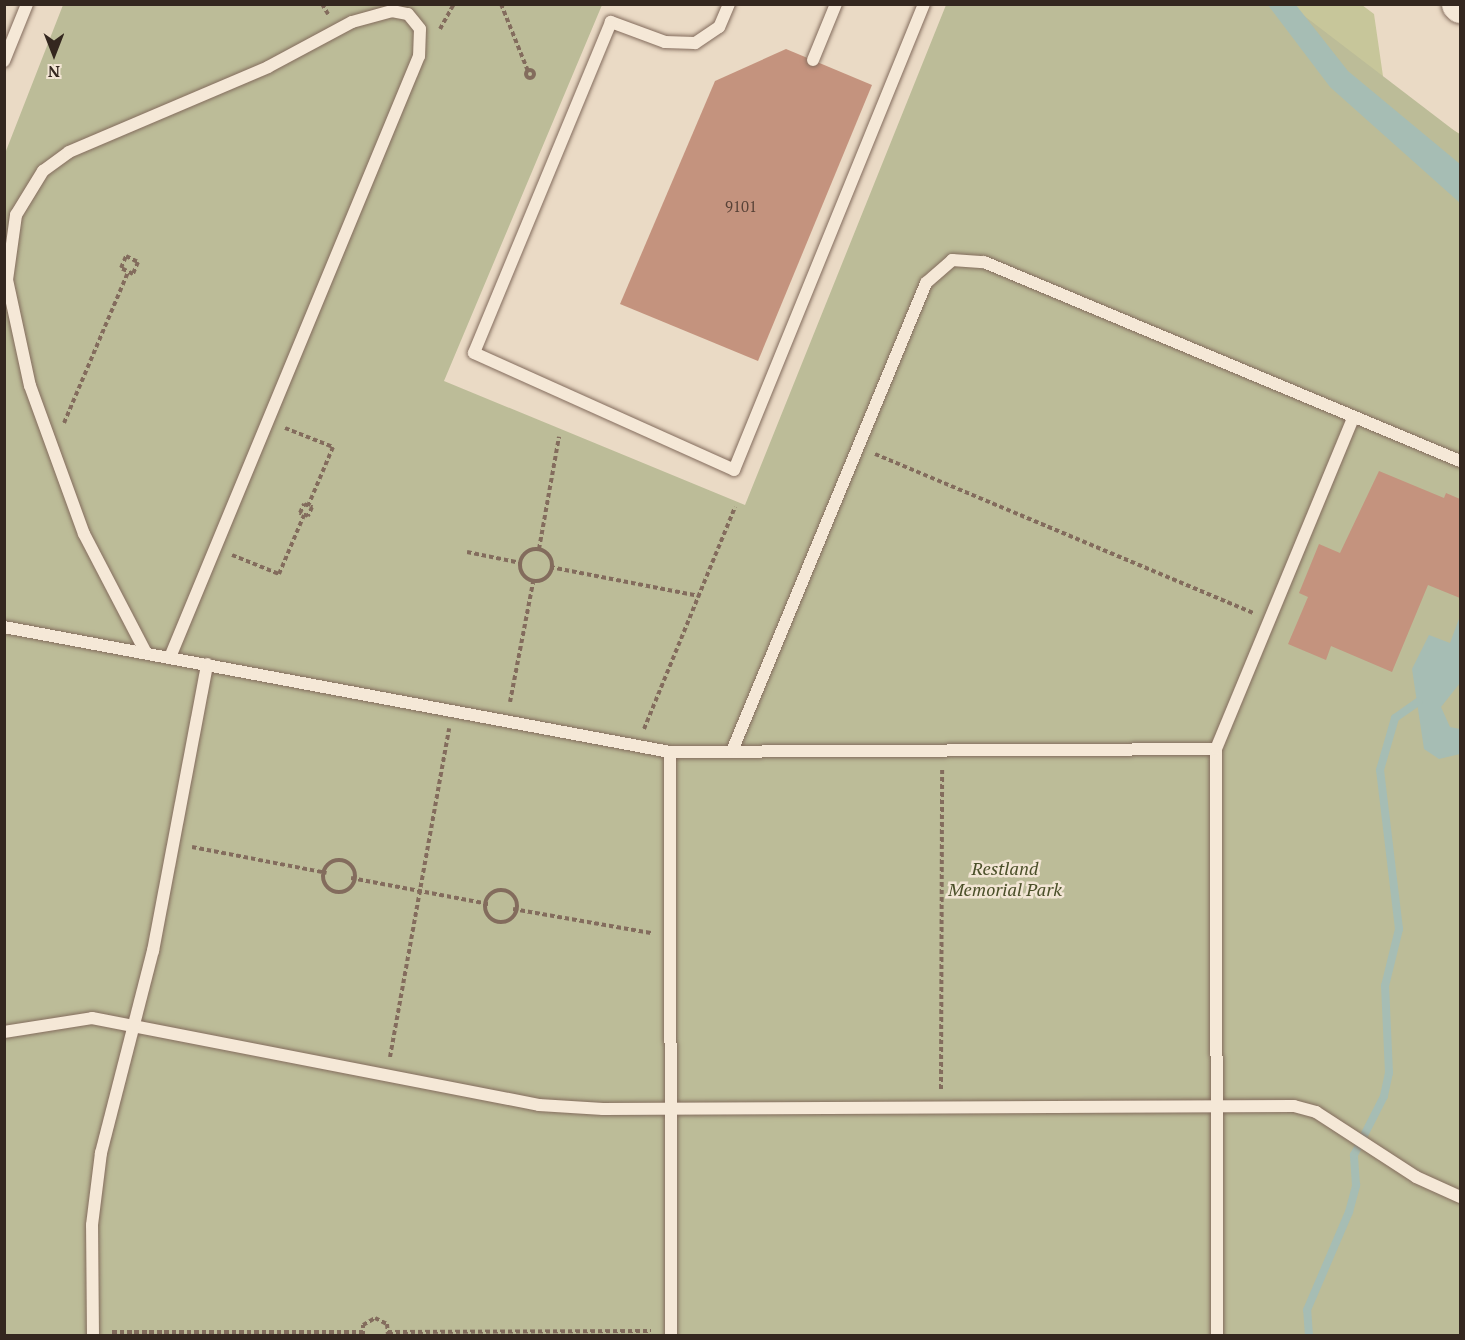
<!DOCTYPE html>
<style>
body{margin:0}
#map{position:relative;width:1465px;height:1340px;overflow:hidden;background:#eadac5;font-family:"PT Serif",serif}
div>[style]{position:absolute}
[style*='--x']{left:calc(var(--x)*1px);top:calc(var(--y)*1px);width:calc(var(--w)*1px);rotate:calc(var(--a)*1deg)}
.green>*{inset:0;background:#c7c69a}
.cemetery>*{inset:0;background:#bcbc98}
.water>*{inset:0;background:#a6bdb4}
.stream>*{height:8px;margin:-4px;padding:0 4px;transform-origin:4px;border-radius:4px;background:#a6bdb4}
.building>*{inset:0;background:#c4937e}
.path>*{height:4px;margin-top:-2px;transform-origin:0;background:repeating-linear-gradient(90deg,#836c5d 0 4.5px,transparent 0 7.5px)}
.path>.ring{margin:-2px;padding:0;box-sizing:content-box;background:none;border:4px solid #836c5d;border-radius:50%}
.roads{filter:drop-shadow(0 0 2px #836c5d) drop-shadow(0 0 2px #836c5d)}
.lane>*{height:12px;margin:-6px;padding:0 6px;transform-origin:6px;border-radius:6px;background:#f5e8d7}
.secondary>*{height:33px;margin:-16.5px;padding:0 16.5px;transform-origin:16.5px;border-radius:16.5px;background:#f5e8d7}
span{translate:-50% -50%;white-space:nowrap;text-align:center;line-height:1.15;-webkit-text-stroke:5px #f2e5d4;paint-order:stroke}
.number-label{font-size:15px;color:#584237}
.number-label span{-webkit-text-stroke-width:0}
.park-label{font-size:18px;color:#4a4f28;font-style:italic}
.frame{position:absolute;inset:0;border:6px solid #34271f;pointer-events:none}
.north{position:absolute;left:24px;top:24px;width:60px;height:60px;-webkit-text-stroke:4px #f2e5d4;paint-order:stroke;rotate:180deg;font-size:16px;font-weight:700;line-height:24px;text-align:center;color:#34271f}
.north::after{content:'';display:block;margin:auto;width:21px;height:27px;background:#34271f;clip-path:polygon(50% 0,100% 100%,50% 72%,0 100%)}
</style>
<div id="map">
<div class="green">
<i style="clip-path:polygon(1257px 5px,1362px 5px,1374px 14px,1385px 90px,1460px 134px,1460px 267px)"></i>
</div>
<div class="cemetery">
<i style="clip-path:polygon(63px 5px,602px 5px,444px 381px,745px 505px,946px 5px,1290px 5px,1460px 135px,1460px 1335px,5px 1335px,4px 156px)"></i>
</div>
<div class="water">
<i style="clip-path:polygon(1268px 5px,1296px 5px,1348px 71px,1460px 164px,1460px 203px,1330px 87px)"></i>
<i style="clip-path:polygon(1460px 616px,1460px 683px,1441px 707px,1450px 727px,1460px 729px,1460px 754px,1439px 759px,1424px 749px,1412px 669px,1429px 635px,1450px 643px)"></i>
</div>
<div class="stream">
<i style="--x:1309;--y:1336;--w:26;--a:-94"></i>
<i style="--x:1307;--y:1310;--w:107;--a:-66.8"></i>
<i style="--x:1349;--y:1212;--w:28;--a:-75"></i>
<i style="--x:1356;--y:1185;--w:30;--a:-94"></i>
<i style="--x:1354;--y:1155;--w:66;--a:-63"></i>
<i style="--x:1384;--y:1096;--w:24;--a:-78"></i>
<i style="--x:1389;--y:1073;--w:87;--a:-92.6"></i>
<i style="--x:1385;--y:986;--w:59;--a:-76.2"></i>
<i style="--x:1399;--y:929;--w:160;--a:-96.8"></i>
<i style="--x:1380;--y:770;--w:54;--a:-73.9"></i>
<i style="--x:1395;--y:718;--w:29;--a:-35"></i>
</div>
<div class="building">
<i style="clip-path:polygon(786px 49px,872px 85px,758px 361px,620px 304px,715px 81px)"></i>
<i style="clip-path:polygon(1379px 471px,1444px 498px,1446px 493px,1460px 499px,1460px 598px,1428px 585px,1392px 672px,1331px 646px,1326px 660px,1288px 644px,1308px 597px,1299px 593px,1319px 544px,1340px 553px)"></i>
</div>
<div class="path">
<i style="--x:322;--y:4;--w:12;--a:59"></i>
<i style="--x:501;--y:4;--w:72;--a:68.1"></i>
<i style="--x:440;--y:29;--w:29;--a:-61"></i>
<i class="ring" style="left:526px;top:70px;width:4px;height:4px"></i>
<i style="--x:126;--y:256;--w:13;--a:27"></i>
<i style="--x:138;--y:262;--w:13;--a:113"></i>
<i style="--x:133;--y:274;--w:13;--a:-153"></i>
<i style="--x:121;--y:268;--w:13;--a:-67"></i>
<i style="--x:64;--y:423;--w:164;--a:-67"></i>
<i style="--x:285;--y:428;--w:52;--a:21.6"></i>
<i style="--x:333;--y:447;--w:64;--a:113"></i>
<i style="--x:875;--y:454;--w:410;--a:22.8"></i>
<i style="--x:304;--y:504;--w:9;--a:21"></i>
<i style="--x:312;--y:507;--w:10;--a:114"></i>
<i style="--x:308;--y:516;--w:9;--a:-159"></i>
<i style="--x:300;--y:513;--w:10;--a:-66"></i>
<i style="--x:539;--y:549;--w:114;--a:-79.9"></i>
<i class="ring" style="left:520px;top:549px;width:28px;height:28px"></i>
<i style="--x:467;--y:552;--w:55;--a:11.5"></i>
<i style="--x:232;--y:555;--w:51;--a:22"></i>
<i style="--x:279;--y:574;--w:64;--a:-67"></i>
<i style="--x:550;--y:567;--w:152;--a:11"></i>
<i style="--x:510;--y:702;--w:122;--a:-79.1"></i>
<i style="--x:644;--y:729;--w:240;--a:-67.7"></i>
<i style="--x:192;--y:847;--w:137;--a:10.9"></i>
<i class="ring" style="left:323px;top:860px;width:28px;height:28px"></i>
<i style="--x:351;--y:878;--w:140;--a:10.7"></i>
<i class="ring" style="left:485px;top:890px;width:28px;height:28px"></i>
<i style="--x:513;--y:909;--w:140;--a:9.9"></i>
<i style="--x:390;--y:1057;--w:334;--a:-79.8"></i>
<i style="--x:941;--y:1089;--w:319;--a:-89.8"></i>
<i style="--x:112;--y:1332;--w:251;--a:0"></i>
<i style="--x:388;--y:1332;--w:263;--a:-0.2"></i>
<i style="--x:363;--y:1336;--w:11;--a:-90"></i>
<i style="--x:363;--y:1325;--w:14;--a:-30"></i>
<i style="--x:375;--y:1318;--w:13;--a:27"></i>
<i style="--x:387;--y:1324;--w:12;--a:85"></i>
</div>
<div class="roads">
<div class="lane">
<i style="--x:729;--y:4;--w:25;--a:113"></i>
<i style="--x:719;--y:27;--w:29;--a:146"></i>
<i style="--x:695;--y:43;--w:30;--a:-178"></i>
<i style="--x:665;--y:42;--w:58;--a:-159.7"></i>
<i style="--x:611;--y:22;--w:358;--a:112.5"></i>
<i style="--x:474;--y:353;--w:285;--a:24.2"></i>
<i style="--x:734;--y:470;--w:503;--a:-67.82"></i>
<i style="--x:813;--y:60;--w:61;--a:-67.7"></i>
<i style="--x:4;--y:61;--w:61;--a:-68"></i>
<i style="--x:4;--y:627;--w:678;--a:10.63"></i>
<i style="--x:670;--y:752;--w:546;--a:-0.31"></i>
<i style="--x:146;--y:653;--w:134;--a:-117.5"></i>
<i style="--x:84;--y:534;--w:158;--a:-110"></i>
<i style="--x:30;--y:386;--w:108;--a:-102.2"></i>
<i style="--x:7;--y:280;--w:66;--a:-82.1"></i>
<i style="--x:16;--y:215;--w:52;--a:-58.5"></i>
<i style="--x:43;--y:171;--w:32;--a:-36"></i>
<i style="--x:69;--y:152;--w:216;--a:-23.1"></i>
<i style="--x:268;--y:67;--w:95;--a:-28.2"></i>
<i style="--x:352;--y:22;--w:41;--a:-15.4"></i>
<i style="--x:392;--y:11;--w:16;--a:11"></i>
<i style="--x:408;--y:14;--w:19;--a:51"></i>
<i style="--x:420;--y:29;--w:27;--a:92"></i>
<i style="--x:419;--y:56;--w:651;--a:112.5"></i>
<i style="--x:732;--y:751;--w:507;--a:-67.48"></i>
<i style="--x:926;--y:283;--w:35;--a:-41"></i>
<i style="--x:952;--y:260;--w:32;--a:4"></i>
<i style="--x:984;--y:262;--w:516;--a:22.69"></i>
<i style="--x:670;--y:752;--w:584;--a:89.9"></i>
<i style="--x:4;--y:1032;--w:89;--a:-9"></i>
<i style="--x:92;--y:1018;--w:455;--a:11"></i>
<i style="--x:539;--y:1105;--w:64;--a:3.6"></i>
<i style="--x:603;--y:1109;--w:691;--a:-0.25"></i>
<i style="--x:1294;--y:1106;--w:23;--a:15"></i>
<i style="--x:1316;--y:1112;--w:119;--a:33"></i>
<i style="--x:1416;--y:1177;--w:48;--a:24.4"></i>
<i style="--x:93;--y:1336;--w:111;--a:-90.5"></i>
<i style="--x:92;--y:1225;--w:73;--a:-82.9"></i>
<i style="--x:101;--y:1153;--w:209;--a:-75.6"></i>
<i style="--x:153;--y:951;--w:292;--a:-79.3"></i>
<i style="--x:1217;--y:1336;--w:587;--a:-90.1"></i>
<i style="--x:1216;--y:749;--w:358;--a:-67.5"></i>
</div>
<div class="secondary">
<i style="--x:1458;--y:4;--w:3;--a:45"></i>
</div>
</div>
<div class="number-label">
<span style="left:741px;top:207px">9101</span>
</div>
<div class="park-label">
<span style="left:1005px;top:879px">Restland<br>Memorial Park</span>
</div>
<div class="frame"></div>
<div class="north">N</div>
</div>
